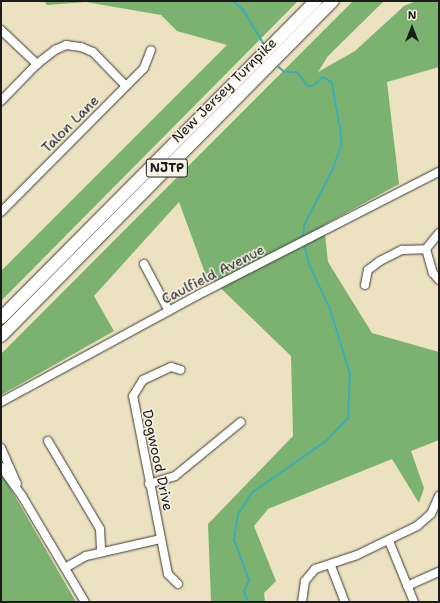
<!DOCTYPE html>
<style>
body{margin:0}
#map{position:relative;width:440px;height:603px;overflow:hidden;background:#ece2c1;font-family:"Shantell Sans",sans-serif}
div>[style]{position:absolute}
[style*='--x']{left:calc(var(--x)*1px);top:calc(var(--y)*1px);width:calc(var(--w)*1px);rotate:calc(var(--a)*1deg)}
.forest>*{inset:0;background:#7bb270}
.stream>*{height:1.5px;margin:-0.75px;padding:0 0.75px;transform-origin:0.75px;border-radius:0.75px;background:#3daeb7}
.roads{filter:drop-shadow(0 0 1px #3b3a35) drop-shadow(0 0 1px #3b3a35)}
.minor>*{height:8px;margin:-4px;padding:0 4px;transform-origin:4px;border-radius:4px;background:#fff}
.highway>*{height:12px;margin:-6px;padding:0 6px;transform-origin:6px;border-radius:6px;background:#fff}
span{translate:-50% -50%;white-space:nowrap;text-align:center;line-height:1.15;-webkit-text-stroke:3px #f7f3e8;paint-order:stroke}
.shield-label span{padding:1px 3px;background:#f7f3e8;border:1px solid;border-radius:3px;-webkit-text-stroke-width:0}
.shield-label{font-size:13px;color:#1c1c1c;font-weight:700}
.street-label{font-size:14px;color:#1c1c1c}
.frame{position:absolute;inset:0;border:2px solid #1c1c1c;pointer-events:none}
.north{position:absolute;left:392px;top:8px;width:40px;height:40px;-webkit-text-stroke:3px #f7f3e8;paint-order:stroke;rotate:0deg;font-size:11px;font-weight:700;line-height:16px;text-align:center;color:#1c1c1c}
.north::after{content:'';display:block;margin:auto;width:14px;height:18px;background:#1c1c1c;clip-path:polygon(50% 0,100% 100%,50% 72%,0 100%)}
</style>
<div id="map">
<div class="forest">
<i style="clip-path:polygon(44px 1px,298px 1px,1px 301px,1px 271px,227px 45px,177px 31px,161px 15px,86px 2px,47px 5px)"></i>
<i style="clip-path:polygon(353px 1px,384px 1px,328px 56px,318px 72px,355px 51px,404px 6px,416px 1px,439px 1px,439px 67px,387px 82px,399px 184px,324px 225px,328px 262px,372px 333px,439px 352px,439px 440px,411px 451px,424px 488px,419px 503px,392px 459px,268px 509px,254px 526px,276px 581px,264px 593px,265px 602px,211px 602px,208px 524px,293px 436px,291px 356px,205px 273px,179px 202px,94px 296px,114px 331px,1px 395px,1px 354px)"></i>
<i style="clip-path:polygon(1px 472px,76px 602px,1px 602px)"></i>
</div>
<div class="stream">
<i style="--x:233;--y:1;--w:13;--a:39"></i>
<i style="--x:243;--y:9;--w:41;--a:59"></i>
<i style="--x:279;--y:67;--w:8;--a:40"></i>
<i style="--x:285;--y:72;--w:12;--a:0"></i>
<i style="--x:297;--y:72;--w:18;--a:52"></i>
<i style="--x:308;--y:86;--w:5;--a:0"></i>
<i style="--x:313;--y:86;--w:13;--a:-42"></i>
<i style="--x:323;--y:77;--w:10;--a:29"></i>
<i style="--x:332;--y:82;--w:50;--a:79.6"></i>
<i style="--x:341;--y:131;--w:14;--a:86"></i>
<i style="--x:342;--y:145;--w:27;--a:110"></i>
<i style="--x:333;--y:170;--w:62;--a:117"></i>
<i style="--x:305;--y:225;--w:13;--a:99"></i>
<i style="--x:248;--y:602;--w:11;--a:-112"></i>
<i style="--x:244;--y:592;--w:13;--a:-67"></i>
<i style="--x:249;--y:580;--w:43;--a:-110.6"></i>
<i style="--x:234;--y:540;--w:26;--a:-81"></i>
<i style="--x:238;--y:514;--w:27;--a:-56"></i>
<i style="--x:253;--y:492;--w:89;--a:-34.9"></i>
<i style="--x:326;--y:441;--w:32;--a:-46"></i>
<i style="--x:348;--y:418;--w:44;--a:-87.4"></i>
<i style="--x:350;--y:374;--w:68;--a:-107.1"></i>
<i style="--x:330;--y:309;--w:47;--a:-115.5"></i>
<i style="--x:310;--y:267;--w:24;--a:-105"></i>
</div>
<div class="roads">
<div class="minor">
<i style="--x:1;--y:30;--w:50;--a:43.4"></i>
<i style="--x:1;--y:101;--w:52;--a:-45.8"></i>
<i style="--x:37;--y:64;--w:23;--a:-38"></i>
<i style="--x:55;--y:50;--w:12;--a:-24"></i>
<i style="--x:66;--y:45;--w:15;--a:8"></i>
<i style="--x:81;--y:47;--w:13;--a:23"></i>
<i style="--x:93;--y:52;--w:47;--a:45.9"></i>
<i style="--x:1;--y:212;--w:203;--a:-45.2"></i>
<i style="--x:144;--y:68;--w:19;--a:-69"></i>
<i style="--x:439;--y:233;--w:21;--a:129"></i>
<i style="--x:426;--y:249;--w:25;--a:74"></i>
<i style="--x:433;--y:273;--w:9;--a:49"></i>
<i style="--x:144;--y:264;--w:53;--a:62"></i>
<i style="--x:365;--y:285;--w:15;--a:-79"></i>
<i style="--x:368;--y:270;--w:15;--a:-37"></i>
<i style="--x:380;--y:261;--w:25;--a:-27"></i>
<i style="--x:402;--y:250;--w:24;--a:-2"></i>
<i style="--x:1;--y:402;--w:231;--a:-28.5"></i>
<i style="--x:204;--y:292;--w:264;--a:-27.1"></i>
<i style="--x:48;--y:441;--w:102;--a:59.4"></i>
<i style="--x:100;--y:529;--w:22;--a:87"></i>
<i style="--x:1;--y:448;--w:39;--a:66"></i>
<i style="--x:1;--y:467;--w:36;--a:54"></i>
<i style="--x:22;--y:496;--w:123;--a:59.3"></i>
<i style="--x:149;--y:484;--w:27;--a:-17"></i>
<i style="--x:175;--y:476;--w:85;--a:-39.3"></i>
<i style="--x:389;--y:541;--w:66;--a:67.7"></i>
<i style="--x:331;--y:566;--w:39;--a:69"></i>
<i style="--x:65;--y:568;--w:24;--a:-30"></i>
<i style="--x:86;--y:556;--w:77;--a:-12.8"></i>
<i style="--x:178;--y:584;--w:14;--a:-135"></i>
<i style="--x:168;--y:574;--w:181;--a:-101.1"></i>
<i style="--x:133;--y:396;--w:19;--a:-58"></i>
<i style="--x:143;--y:380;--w:31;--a:-25"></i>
<i style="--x:171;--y:367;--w:10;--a:17"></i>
<i style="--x:407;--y:586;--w:35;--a:-24"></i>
<i style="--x:302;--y:602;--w:21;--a:-82"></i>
<i style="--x:305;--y:581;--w:16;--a:-50"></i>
<i style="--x:315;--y:569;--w:44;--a:-18.4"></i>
<i style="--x:357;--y:555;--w:67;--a:-25.8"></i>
<i style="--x:417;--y:526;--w:18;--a:-41"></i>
<i style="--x:431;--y:514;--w:20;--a:-66"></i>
</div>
<div class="highway">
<i style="--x:1;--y:318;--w:447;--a:-45.2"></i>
<i style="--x:1;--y:336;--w:472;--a:-45.3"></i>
</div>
</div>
<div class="shield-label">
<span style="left:167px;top:168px">NJTP</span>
</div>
<div class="street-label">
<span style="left:224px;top:90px;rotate:-45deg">New Jersey Turnpike</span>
<span style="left:70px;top:124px;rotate:-45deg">Talon Lane</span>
<span style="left:213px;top:274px;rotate:-27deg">Caulfield Avenue</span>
<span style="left:158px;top:460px;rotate:78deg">Dogwood Drive</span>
</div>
<div class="frame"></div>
<div class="north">N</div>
</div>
